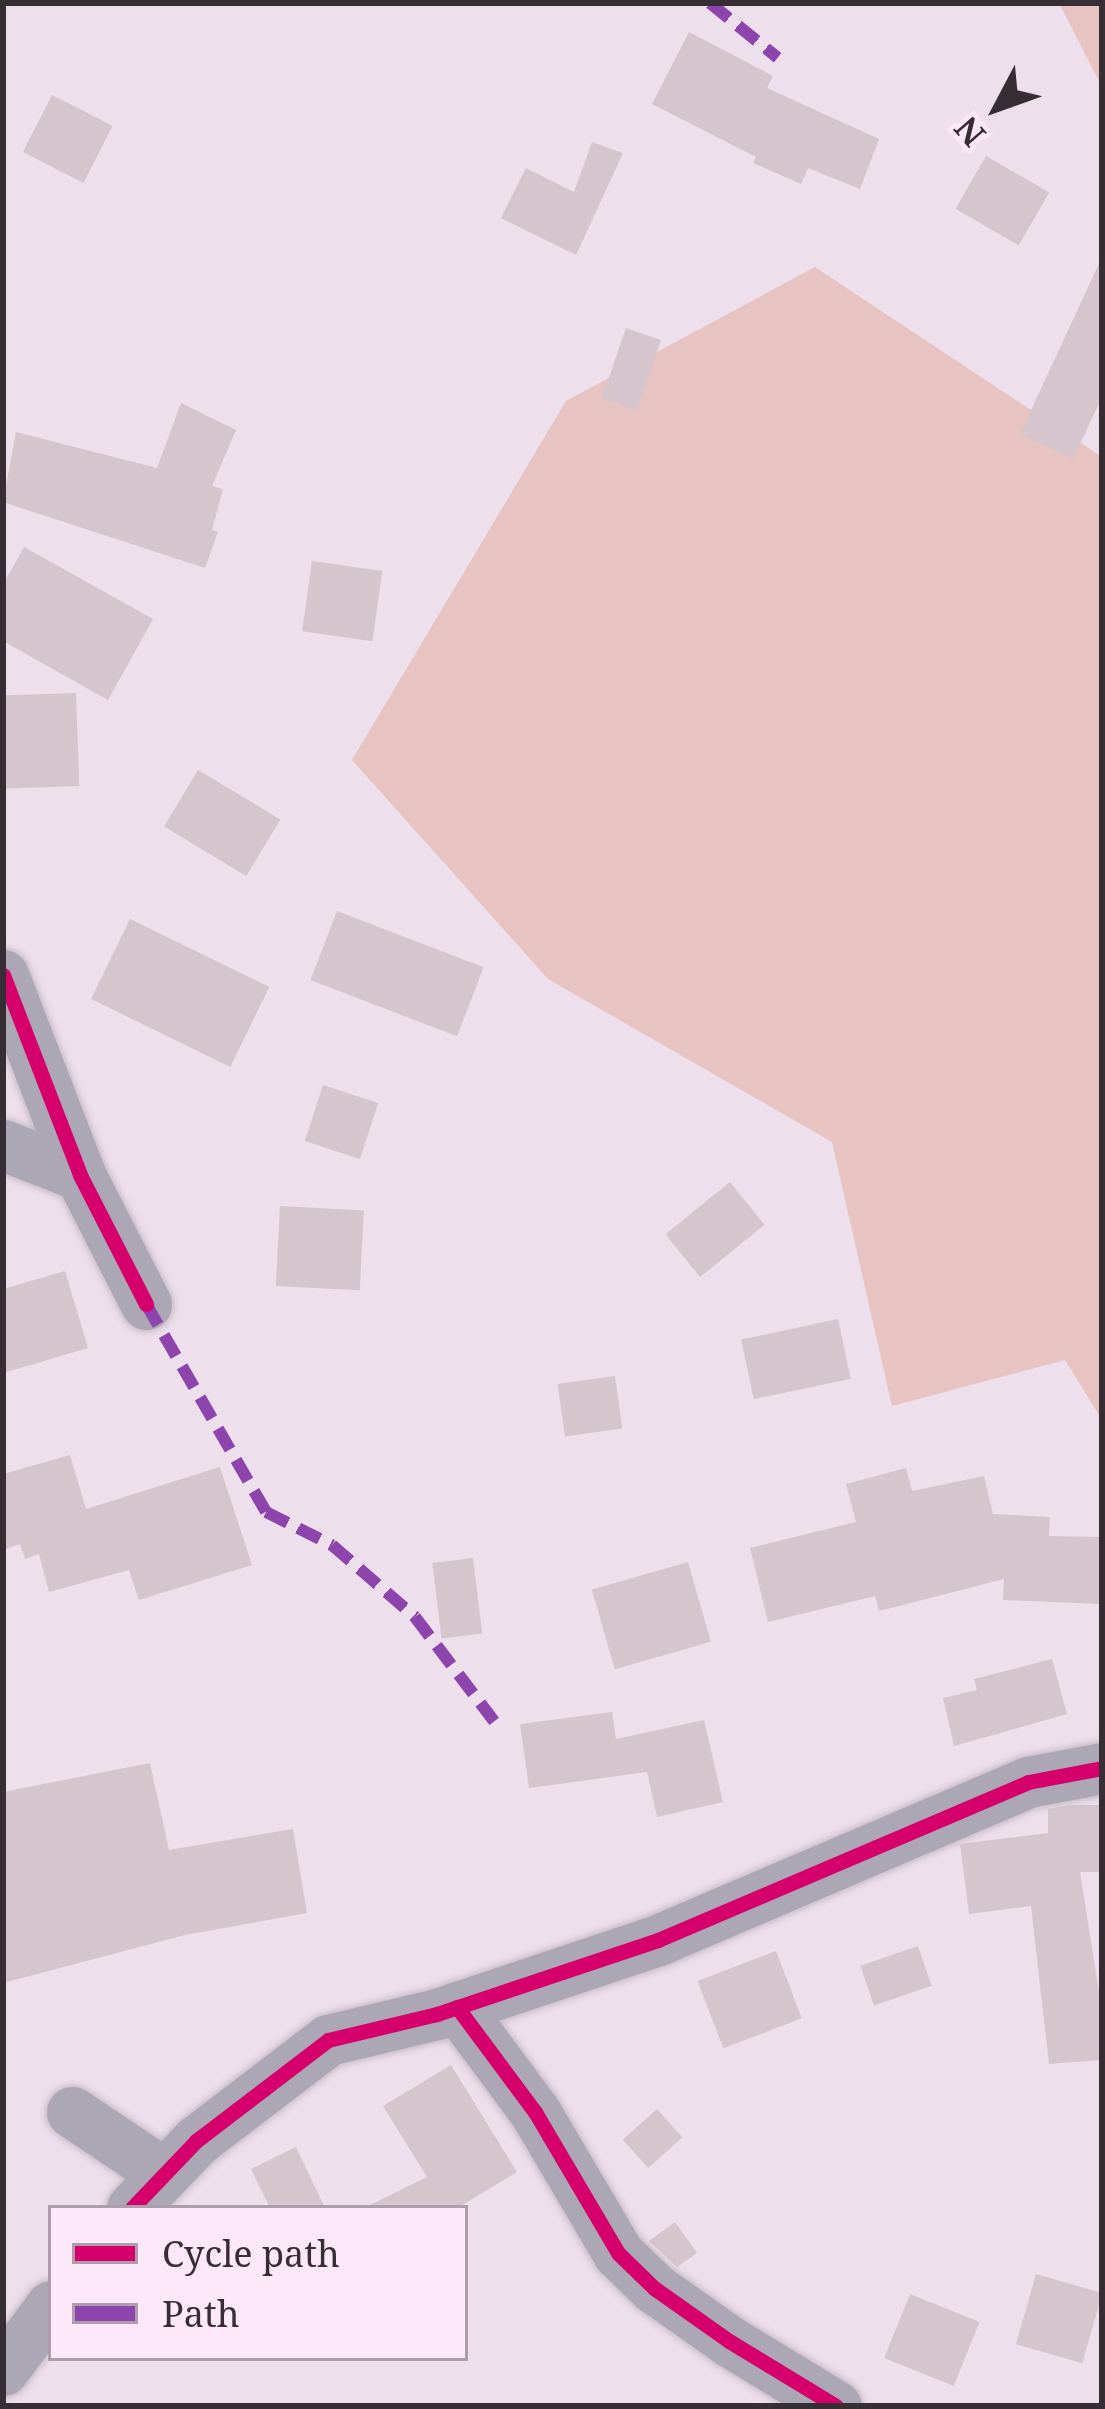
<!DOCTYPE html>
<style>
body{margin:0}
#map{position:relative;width:1105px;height:2409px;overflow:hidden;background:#eddfeb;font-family:"Noto Serif",serif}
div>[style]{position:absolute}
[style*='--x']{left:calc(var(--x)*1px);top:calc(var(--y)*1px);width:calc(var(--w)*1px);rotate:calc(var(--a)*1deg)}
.green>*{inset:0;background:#e7c4c1}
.building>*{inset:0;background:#d5c5cc;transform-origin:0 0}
.roads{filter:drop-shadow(0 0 3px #c8bcc6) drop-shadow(0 0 3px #c8bcc6)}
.minor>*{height:51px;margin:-25.5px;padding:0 25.5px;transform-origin:25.5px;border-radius:25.5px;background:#aca7b4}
.quiet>*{height:12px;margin-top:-6px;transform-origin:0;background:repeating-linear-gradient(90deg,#8e44ad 0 24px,transparent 0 36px)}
.cycleway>*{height:15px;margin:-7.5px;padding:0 7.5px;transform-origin:7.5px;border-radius:7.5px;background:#d6006c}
span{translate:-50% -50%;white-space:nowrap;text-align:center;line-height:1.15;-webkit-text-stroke:10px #fde8fa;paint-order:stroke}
.frame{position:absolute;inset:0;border:6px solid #372d35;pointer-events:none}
.legend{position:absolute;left:48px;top:2205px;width:420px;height:156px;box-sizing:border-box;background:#fde8fa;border:3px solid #ae9dab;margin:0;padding:15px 21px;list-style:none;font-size:36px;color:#372d35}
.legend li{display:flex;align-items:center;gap:24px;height:60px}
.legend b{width:60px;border:3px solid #ae9dab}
.north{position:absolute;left:937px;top:48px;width:120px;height:120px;-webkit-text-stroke:9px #fde8fa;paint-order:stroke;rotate:229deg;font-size:33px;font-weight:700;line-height:48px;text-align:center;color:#372d35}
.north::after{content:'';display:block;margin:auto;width:42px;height:54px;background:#372d35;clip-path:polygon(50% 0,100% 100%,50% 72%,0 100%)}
</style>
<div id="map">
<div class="green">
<i style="clip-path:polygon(1059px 3px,1102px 3px,1102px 87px)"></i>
<i style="clip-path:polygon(815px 267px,1102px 457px,1102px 1420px,1065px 1360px,892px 1406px,832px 1142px,548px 979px,352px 760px,566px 401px)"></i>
</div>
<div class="building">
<i style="clip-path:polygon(689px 32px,773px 76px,767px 88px,879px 139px,860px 189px,808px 168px,801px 184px,753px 163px,756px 157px,652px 104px)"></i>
<i style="left:52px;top:95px;width:68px;height:64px;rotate:27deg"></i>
<i style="clip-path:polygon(592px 142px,623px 153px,576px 255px,501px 218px,526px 168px,574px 192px)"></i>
<i style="left:986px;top:156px;width:73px;height:61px;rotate:30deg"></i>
<i style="clip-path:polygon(1102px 257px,1102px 397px,1073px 459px,1020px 434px)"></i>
<i style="left:626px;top:328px;width:37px;height:74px;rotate:19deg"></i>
<i style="clip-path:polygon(181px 403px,236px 430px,212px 486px,223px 489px,212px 530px,218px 532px,205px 568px,3px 502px,16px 432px,157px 468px)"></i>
<i style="clip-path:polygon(24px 547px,153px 619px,108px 700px,3px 641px,3px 585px)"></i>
<i style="left:312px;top:561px;width:71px;height:71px;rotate:8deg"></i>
<i style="left:76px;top:693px;width:93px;height:73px;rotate:88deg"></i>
<i style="left:198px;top:770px;width:96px;height:66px;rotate:31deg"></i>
<i style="left:337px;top:911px;width:157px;height:74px;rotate:21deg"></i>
<i style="left:130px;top:919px;width:155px;height:89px;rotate:26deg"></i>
<i style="left:323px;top:1085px;width:58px;height:59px;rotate:18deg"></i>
<i style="left:730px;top:1182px;width:55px;height:83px;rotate:51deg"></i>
<i style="left:280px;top:1206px;width:84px;height:80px;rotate:3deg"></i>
<i style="clip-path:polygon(65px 1271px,88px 1348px,3px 1373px,3px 1289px)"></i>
<i style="left:838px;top:1319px;width:61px;height:99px;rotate:78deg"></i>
<i style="left:615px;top:1376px;width:53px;height:58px;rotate:82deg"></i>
<i style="clip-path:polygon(70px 1455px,86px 1509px,220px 1467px,252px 1565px,139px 1600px,129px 1570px,49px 1592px,39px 1554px,25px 1559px,20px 1544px,3px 1550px,3px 1474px)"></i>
<i style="clip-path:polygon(906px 1468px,912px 1491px,984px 1476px,993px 1514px,1050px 1517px,1049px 1536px,1102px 1537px,1102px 1604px,1003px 1600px,1004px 1579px,879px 1611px,875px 1596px,768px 1622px,750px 1548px,856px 1522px,846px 1484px)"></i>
<i style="left:473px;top:1558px;width:76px;height:41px;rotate:83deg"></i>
<i style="left:688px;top:1562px;width:83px;height:100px;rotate:74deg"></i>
<i style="clip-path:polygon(1052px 1659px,1067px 1714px,954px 1746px,943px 1698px,977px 1690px,974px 1679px)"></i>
<i style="clip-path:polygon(612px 1712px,616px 1739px,704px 1720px,723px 1802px,657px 1817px,647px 1772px,529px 1788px,520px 1724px)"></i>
<i style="clip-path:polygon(150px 1763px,169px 1850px,293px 1829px,307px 1913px,185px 1935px,3px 1983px,3px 1792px)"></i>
<i style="clip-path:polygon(1068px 1805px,1102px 1805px,1101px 1872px,1080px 1872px,1102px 2011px,1102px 2060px,1049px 2064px,1031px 1906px,969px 1914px,960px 1844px,1048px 1833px,1048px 1809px)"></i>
<i style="left:918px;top:1946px;width:42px;height:61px;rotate:71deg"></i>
<i style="left:776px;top:1951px;width:72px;height:84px;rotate:69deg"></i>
<i style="clip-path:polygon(451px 2065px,517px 2172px,457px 2208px,364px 2208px,427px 2177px,383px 2106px)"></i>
<i style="left:657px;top:2109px;width:38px;height:46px;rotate:48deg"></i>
<i style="clip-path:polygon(296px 2147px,325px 2208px,270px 2208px,251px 2169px)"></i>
<i style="clip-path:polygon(675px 2222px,697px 2253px,677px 2267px,649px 2241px)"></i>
<i style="left:1036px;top:2274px;width:69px;height:73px;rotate:16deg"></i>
<i style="left:910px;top:2294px;width:75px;height:69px;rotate:22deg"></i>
</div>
<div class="roads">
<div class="minor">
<i style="--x:3;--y:975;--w:214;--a:68.9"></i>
<i style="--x:80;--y:1175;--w:145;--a:62.9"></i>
<i style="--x:3;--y:1145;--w:83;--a:21.3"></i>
<i style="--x:457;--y:2007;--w:131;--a:53.4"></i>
<i style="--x:535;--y:2112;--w:164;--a:59.5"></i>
<i style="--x:618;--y:2253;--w:50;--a:44.2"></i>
<i style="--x:654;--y:2288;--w:92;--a:35.2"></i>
<i style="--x:729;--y:2341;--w:125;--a:31.3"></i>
<i style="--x:72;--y:2112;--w:110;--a:33.8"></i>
<i style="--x:132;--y:2208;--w:93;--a:-46.3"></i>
<i style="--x:196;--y:2141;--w:166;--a:-37.4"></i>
<i style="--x:328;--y:2040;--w:112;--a:-13.4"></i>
<i style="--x:437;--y:2014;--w:233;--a:-18.5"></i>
<i style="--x:658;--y:1940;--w:402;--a:-23.1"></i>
<i style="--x:1028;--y:1782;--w:75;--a:-10.7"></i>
<i style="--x:3;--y:2370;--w:80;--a:-53.1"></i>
</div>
</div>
<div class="quiet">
<i style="--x:710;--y:3;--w:87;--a:39"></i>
<i style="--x:146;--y:1304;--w:240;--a:60"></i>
<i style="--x:266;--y:1512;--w:74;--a:26.6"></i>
<i style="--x:332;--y:1545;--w:110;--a:40.9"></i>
<i style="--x:415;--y:1617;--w:131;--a:52.8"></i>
</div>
<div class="cycleway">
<i style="--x:3;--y:975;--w:214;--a:68.9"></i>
<i style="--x:80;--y:1175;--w:145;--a:62.9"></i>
<i style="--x:457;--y:2007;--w:131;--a:53.4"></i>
<i style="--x:535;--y:2112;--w:164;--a:59.5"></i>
<i style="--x:618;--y:2253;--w:50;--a:44.2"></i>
<i style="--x:654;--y:2288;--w:92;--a:35.2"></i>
<i style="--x:729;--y:2341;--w:125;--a:31.3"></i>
<i style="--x:132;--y:2208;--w:93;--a:-46.3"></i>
<i style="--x:196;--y:2141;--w:166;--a:-37.4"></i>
<i style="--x:328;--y:2040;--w:112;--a:-13.4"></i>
<i style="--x:437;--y:2014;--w:233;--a:-18.5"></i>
<i style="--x:658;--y:1940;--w:402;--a:-23.1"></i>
<i style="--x:1028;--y:1782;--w:75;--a:-10.7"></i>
</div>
<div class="frame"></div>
<ul class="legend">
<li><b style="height:15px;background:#d6006c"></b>Cycle path</li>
<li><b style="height:15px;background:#8e44ad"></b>Path</li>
</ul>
<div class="north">N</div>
</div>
